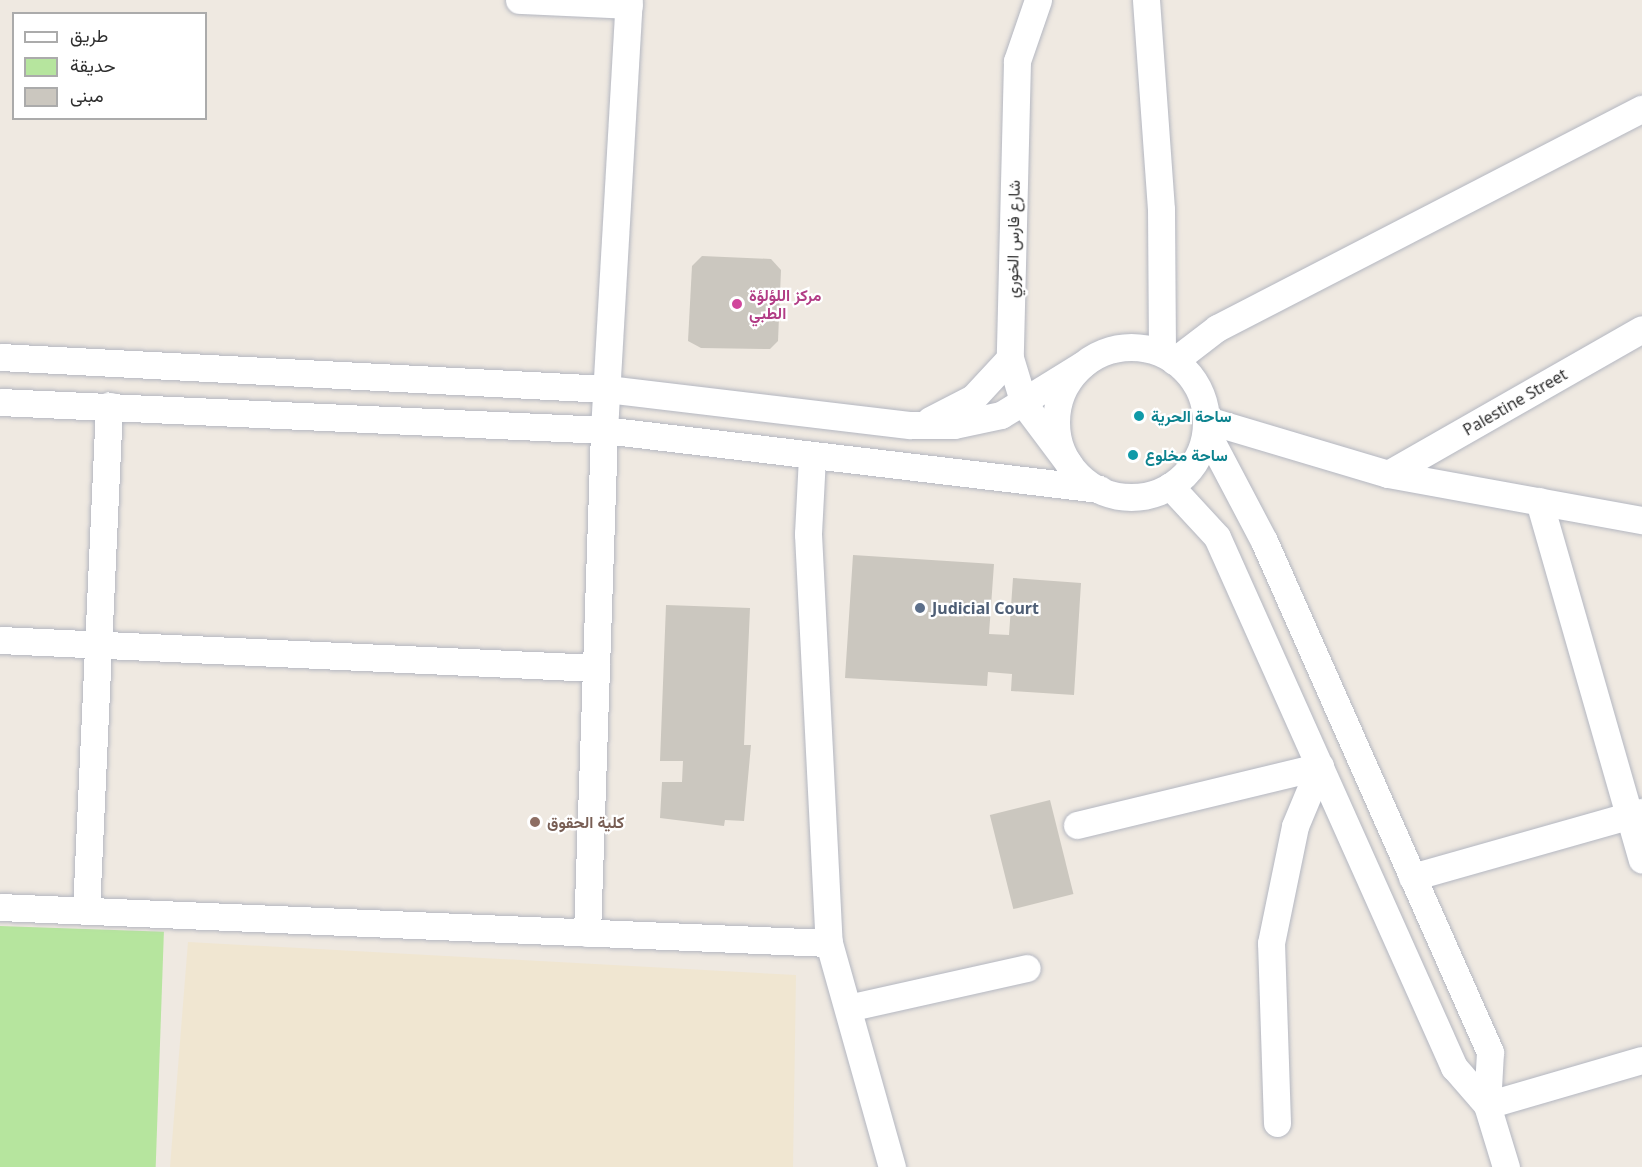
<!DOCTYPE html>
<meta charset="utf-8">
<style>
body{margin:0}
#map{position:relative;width:1642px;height:1167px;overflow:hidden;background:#efe9e1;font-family:"Noto Sans",Vazirmatn,sans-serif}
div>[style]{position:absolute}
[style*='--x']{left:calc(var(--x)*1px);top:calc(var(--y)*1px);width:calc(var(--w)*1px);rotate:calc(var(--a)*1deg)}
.education>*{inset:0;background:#f0e6d1}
.green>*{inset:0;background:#b6e59e;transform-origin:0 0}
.building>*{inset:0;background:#cbc7bf;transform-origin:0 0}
.roads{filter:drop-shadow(0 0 2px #b4b7c1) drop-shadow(0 0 2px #b4b7c1)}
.minor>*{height:27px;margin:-13.5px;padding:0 13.5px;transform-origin:13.5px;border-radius:13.5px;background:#fff}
.minor>.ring{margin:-13.5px;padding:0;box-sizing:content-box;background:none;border:27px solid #fff;border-radius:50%}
.dots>*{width:16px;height:16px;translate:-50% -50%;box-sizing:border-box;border:3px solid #fff;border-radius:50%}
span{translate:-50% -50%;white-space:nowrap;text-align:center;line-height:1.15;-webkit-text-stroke:4.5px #fff;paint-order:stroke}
.street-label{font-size:16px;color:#2e2e2e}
.hotel-label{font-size:16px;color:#b23c85;font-weight:700}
.left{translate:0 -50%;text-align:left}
.culture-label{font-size:16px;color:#0d838f;font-weight:700}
.service-label{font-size:16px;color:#4e5e75;font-weight:700}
.education-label{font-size:16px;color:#785e54;font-weight:700}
.legend{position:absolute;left:12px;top:12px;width:195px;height:108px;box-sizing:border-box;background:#fff;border:2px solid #ababab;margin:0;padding:8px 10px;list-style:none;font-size:18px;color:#2e2e2e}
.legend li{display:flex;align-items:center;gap:12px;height:30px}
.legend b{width:30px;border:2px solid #ababab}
</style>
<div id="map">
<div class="education">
<i style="clip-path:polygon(188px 942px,796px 975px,793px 1167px,170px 1167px)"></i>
</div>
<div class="green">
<i style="left:0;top:926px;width:164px;height:241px;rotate:2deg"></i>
</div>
<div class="building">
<i style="clip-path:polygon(702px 256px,771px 259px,781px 270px,778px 341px,770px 349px,701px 348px,688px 341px,692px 266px)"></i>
<i style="clip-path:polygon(853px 555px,994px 564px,989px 634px,1009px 635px,1013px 578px,1081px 583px,1074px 695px,1011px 691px,1012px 674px,988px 672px,987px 686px,845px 678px)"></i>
<i style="clip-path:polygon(666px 605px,750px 608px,744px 745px,751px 745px,744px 821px,725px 820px,724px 826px,660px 818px,662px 782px,682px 782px,683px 761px,660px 761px)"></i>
<i style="left:1050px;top:800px;width:97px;height:62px;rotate:76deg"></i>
</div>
<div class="roads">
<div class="minor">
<i style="--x:519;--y:0;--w:110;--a:2.6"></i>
<i style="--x:1038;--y:0;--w:65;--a:109"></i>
<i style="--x:1017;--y:61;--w:297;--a:91.4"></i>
<i style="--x:1010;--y:358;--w:48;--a:73.1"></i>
<i style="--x:1024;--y:404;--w:75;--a:53.1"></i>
<i style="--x:1146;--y:0;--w:210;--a:85.9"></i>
<i style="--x:1161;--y:209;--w:144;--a:89.6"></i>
<i class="ring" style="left:1056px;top:347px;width:123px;height:123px"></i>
<i style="--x:0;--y:357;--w:608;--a:3.02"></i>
<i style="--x:607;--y:389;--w:306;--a:6.8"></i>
<i style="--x:911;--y:425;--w:43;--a:0"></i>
<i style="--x:954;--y:425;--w:48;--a:-12"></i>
<i style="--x:1001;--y:415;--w:95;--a:-31.7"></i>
<i style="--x:1174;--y:361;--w:54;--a:-37.5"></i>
<i style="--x:1217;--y:328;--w:478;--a:-27.3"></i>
<i style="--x:0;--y:402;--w:605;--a:2.65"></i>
<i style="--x:604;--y:430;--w:499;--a:6.8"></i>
<i style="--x:930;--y:420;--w:48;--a:-27.1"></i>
<i style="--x:973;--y:398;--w:54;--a:-47.2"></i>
<i style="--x:1207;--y:420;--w:189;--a:16.6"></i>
<i style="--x:1388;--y:474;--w:258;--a:10.3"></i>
<i style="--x:1206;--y:431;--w:124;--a:62.2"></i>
<i style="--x:1264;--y:541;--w:559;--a:66.14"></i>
<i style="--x:1490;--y:1052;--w:53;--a:93.2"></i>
<i style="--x:1487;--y:1105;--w:65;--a:73"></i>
<i style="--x:812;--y:457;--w:77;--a:93"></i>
<i style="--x:808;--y:534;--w:410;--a:87.1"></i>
<i style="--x:829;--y:943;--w:233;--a:74.3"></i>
<i style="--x:1388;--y:474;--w:292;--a:-29.7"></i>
<i style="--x:1170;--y:486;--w:69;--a:47.3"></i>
<i style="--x:1217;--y:537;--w:581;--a:65.91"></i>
<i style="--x:1454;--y:1067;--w:50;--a:49"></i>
<i style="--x:1539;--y:501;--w:373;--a:74"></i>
<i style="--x:0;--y:640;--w:597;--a:2.69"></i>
<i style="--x:1077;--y:825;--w:250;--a:-13.6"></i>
<i style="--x:1412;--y:877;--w:239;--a:-15.8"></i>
<i style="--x:0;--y:907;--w:830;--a:2.49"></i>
<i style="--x:86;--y:911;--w:506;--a:-87.39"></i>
<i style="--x:587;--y:933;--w:503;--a:-88.06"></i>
<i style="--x:604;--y:430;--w:431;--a:-86.7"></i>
<i style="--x:848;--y:1008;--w:183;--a:-12.6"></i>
<i style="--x:1487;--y:1105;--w:161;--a:-16.2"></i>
<i style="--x:1277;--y:1123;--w:180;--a:-91.9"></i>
<i style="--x:1271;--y:943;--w:119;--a:-78.4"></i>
<i style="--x:1295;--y:826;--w:65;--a:-67.4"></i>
</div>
</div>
<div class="dots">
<i style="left:737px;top:304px;background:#d1479c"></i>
<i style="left:1139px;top:416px;background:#0f9aa8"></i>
<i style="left:1133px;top:455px;background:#0f9aa8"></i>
<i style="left:920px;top:608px;background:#5c6f8a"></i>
<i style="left:535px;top:822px;background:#8d6e63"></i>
</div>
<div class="street-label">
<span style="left:1013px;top:239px;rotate:-89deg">شارع فارس الخوري</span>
<span style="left:1515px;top:402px;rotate:-30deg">Palestine Street</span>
</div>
<div class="hotel-label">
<span class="left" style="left:749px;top:304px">مركز اللؤلؤة<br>الطبي</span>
</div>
<div class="culture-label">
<span class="left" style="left:1151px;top:416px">ساحة الحرية</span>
<span class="left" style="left:1145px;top:455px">ساحة مخلوع</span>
</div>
<div class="service-label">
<span class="left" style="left:932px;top:608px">Judicial Court</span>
</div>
<div class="education-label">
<span class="left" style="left:547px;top:822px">كلية الحقوق</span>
</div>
<ul class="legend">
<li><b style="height:8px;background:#fff"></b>طريق</li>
<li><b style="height:16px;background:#b6e59e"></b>حديقة</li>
<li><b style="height:16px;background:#cbc7bf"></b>مبنى</li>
</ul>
</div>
